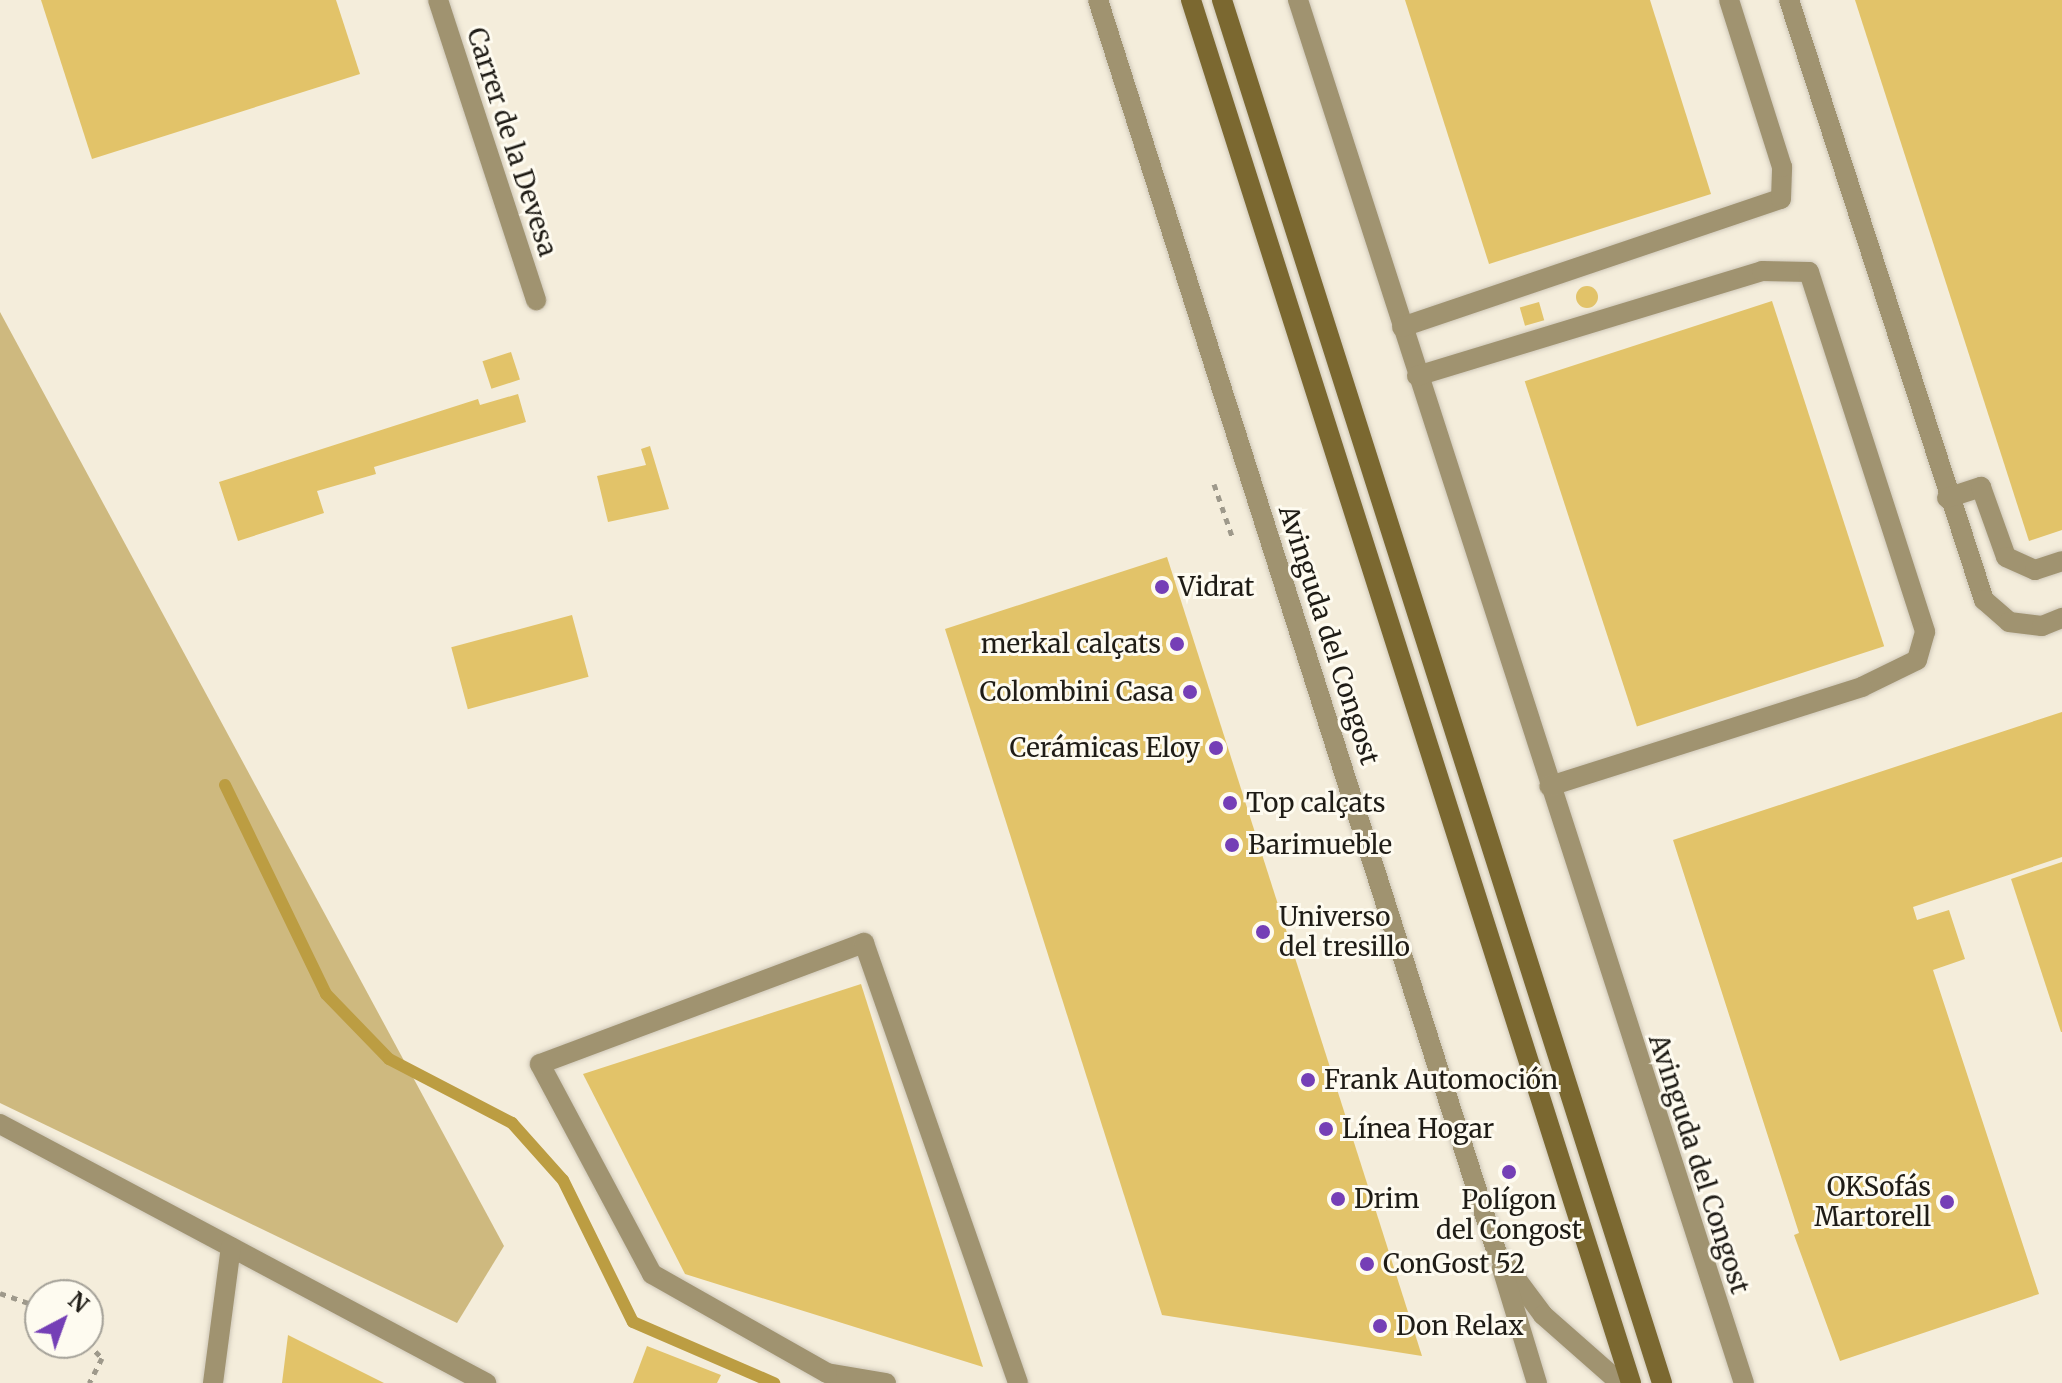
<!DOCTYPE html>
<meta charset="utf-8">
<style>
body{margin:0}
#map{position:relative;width:2062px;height:1383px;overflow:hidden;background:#f4eddb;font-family:Merriweather,serif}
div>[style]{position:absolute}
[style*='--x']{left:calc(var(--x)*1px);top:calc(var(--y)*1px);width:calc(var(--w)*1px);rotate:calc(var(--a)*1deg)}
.green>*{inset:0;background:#ceb97f}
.stream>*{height:12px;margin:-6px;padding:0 6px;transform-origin:6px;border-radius:6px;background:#bc9d42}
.building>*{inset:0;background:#e2c369;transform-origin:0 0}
.round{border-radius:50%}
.path>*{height:5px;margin-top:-2.5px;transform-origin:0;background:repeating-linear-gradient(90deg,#9e998b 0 6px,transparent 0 12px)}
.roads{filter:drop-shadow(0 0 2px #cec7b8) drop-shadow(0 0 2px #cec7b8)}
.lane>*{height:20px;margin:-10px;padding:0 10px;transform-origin:10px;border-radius:10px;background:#a09370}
.street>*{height:20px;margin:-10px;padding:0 10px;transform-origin:10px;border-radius:10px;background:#a09370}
.secondary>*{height:20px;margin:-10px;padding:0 10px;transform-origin:10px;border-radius:10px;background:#7b6830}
.dots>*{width:22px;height:22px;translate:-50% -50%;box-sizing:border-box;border:4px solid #fefbf0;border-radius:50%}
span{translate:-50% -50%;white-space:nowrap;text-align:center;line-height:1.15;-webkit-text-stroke:6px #fefbf0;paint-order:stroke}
.street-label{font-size:26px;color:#1f1c16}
.poi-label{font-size:26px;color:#1f1c16}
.left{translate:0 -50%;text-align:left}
.right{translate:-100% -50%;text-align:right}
.north{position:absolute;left:24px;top:1279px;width:80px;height:80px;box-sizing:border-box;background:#fefbf0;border:2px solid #a5a299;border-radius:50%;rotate:41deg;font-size:22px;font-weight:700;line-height:32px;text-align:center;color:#1f1c16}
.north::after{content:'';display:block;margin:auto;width:28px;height:36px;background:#753fb6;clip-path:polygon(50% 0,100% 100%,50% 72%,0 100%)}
</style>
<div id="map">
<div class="green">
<i style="clip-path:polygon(0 312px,504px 1246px,457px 1323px,0 1103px)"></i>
</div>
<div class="stream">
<i style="--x:225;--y:785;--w:232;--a:64.2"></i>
<i style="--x:326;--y:994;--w:91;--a:45.9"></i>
<i style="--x:389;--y:1059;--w:139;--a:27.5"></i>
<i style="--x:512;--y:1123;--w:76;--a:48.2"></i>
<i style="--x:563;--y:1180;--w:158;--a:63.8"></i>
<i style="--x:633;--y:1322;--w:154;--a:23.4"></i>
</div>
<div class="building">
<i style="clip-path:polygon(41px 0,336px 0,360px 74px,92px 159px)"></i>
<i style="clip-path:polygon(1405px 0,1650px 0,1711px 194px,1489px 264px)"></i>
<i style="clip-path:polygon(1855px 0,2062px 0,2062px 530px,2029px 541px)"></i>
<i class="round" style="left:1576px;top:286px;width:22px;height:22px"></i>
<i style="left:1772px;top:301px;width:363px;height:260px;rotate:72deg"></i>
<i style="left:1539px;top:302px;width:19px;height:20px;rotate:74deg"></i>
<i style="left:511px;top:352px;width:29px;height:30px;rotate:72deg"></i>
<i style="clip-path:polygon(518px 394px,526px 422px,374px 467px,376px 474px,317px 491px,324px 513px,238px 541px,219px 482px,478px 399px,480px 405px)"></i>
<i style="clip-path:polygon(650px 446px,669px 509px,608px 522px,597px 476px,646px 465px,641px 449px)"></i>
<i style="clip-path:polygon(1167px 557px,1373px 1202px,1422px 1356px,1162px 1315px,945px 629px)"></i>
<i style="left:572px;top:615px;width:64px;height:125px;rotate:75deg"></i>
<i style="clip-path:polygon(2062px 712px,2062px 857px,1913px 907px,1917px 920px,1949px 910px,1965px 959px,1933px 970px,2039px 1294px,1840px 1361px,1794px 1235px,1799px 1233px,1673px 840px)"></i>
<i style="clip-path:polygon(2062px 862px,2062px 1032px,2061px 1032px,2011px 879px)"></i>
<i style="clip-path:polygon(861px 984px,983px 1367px,685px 1274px,583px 1074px)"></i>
<i style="clip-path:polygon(288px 1335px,384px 1383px,282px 1383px)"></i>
<i style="clip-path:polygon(647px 1346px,721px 1375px,717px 1383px,633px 1383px)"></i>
</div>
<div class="path">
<i style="--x:1214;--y:484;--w:58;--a:70.9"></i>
<i style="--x:0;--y:1293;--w:42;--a:19.3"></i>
<i style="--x:87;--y:1343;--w:21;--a:45"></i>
<i style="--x:102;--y:1358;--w:28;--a:117"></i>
</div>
<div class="roads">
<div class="lane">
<i style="--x:1098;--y:0;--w:1315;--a:72.34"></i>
<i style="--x:1497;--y:1253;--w:77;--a:53.4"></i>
<i style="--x:1543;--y:1315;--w:103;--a:41.4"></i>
<i style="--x:1298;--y:0;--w:1453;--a:72.13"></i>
<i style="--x:1789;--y:0;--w:631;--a:72"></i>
<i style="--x:1984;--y:600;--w:33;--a:41"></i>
<i style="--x:2009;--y:622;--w:33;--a:7"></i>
<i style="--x:2042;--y:626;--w:22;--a:-22"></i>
<i style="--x:1402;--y:327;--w:400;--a:-18.7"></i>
<i style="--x:1781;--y:199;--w:32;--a:-88"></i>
<i style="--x:1782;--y:167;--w:175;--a:-107.6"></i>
<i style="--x:1417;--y:376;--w:361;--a:-16.9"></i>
<i style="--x:1762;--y:271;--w:47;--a:1.2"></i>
<i style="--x:1809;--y:272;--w:378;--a:72.1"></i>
<i style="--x:1925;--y:632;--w:29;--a:106"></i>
<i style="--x:1917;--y:660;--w:61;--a:153.9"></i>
<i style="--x:1862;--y:687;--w:328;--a:162.4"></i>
<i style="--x:1947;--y:498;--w:36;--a:-18"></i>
<i style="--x:1981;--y:487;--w:74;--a:70.3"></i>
<i style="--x:2006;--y:557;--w:32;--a:24"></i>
<i style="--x:2035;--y:570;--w:28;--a:-18"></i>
<i style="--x:1502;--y:1268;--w:120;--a:73.1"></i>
<i style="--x:886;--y:1383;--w:60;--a:-170.4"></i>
<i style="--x:827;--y:1373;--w:201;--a:-150.5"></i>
<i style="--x:652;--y:1274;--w:238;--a:-118.1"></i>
<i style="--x:540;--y:1064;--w:346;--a:-20.5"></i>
<i style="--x:864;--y:943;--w:466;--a:70.7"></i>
</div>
<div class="street">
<i style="--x:438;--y:0;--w:316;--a:71.9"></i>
<i style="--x:0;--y:1124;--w:551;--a:28.05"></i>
<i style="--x:213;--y:1383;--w:137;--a:-82.5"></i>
</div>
<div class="secondary">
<i style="--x:1191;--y:0;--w:1451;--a:72.35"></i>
<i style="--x:1222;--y:0;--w:1451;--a:72.35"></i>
</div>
</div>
<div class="dots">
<i style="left:1162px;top:587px;background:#753fb6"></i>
<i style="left:1177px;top:644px;background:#753fb6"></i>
<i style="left:1190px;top:692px;background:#753fb6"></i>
<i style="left:1216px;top:748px;background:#753fb6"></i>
<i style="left:1230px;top:803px;background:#753fb6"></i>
<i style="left:1232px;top:845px;background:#753fb6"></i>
<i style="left:1263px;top:932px;background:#753fb6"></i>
<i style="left:1308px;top:1080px;background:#753fb6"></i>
<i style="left:1326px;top:1129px;background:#753fb6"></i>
<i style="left:1509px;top:1172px;background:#753fb6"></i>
<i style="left:1338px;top:1199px;background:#753fb6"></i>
<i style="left:1947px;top:1202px;background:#753fb6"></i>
<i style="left:1367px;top:1264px;background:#753fb6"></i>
<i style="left:1380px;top:1326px;background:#753fb6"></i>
</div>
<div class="street-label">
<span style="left:512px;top:142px;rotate:72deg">Carrer de la Devesa</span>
<span style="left:1329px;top:635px;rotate:72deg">Avinguda del Congost</span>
<span style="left:1699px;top:1164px;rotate:72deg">Avinguda del Congost</span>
</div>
<div class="poi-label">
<span class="left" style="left:1178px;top:587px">Vidrat</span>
<span class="right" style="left:1161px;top:644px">merkal calçats</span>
<span class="right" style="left:1174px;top:692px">Colombini Casa</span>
<span class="right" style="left:1200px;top:748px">Cerámicas Eloy</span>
<span class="left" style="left:1246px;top:803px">Top calçats</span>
<span class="left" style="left:1248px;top:845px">Barimueble</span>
<span class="left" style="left:1279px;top:932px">Universo<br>del tresillo</span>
<span class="left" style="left:1324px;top:1080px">Frank Automoción</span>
<span class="left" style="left:1342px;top:1129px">Línea Hogar</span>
<span class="right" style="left:1931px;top:1202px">OKSofás<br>Martorell</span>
<span class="left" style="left:1354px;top:1199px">Drim</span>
<span style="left:1509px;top:1215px">Polígon<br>del Congost</span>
<span class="left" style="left:1383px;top:1264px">ConGost 52</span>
<span class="left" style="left:1396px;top:1326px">Don Relax</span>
</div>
<div class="north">N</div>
</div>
